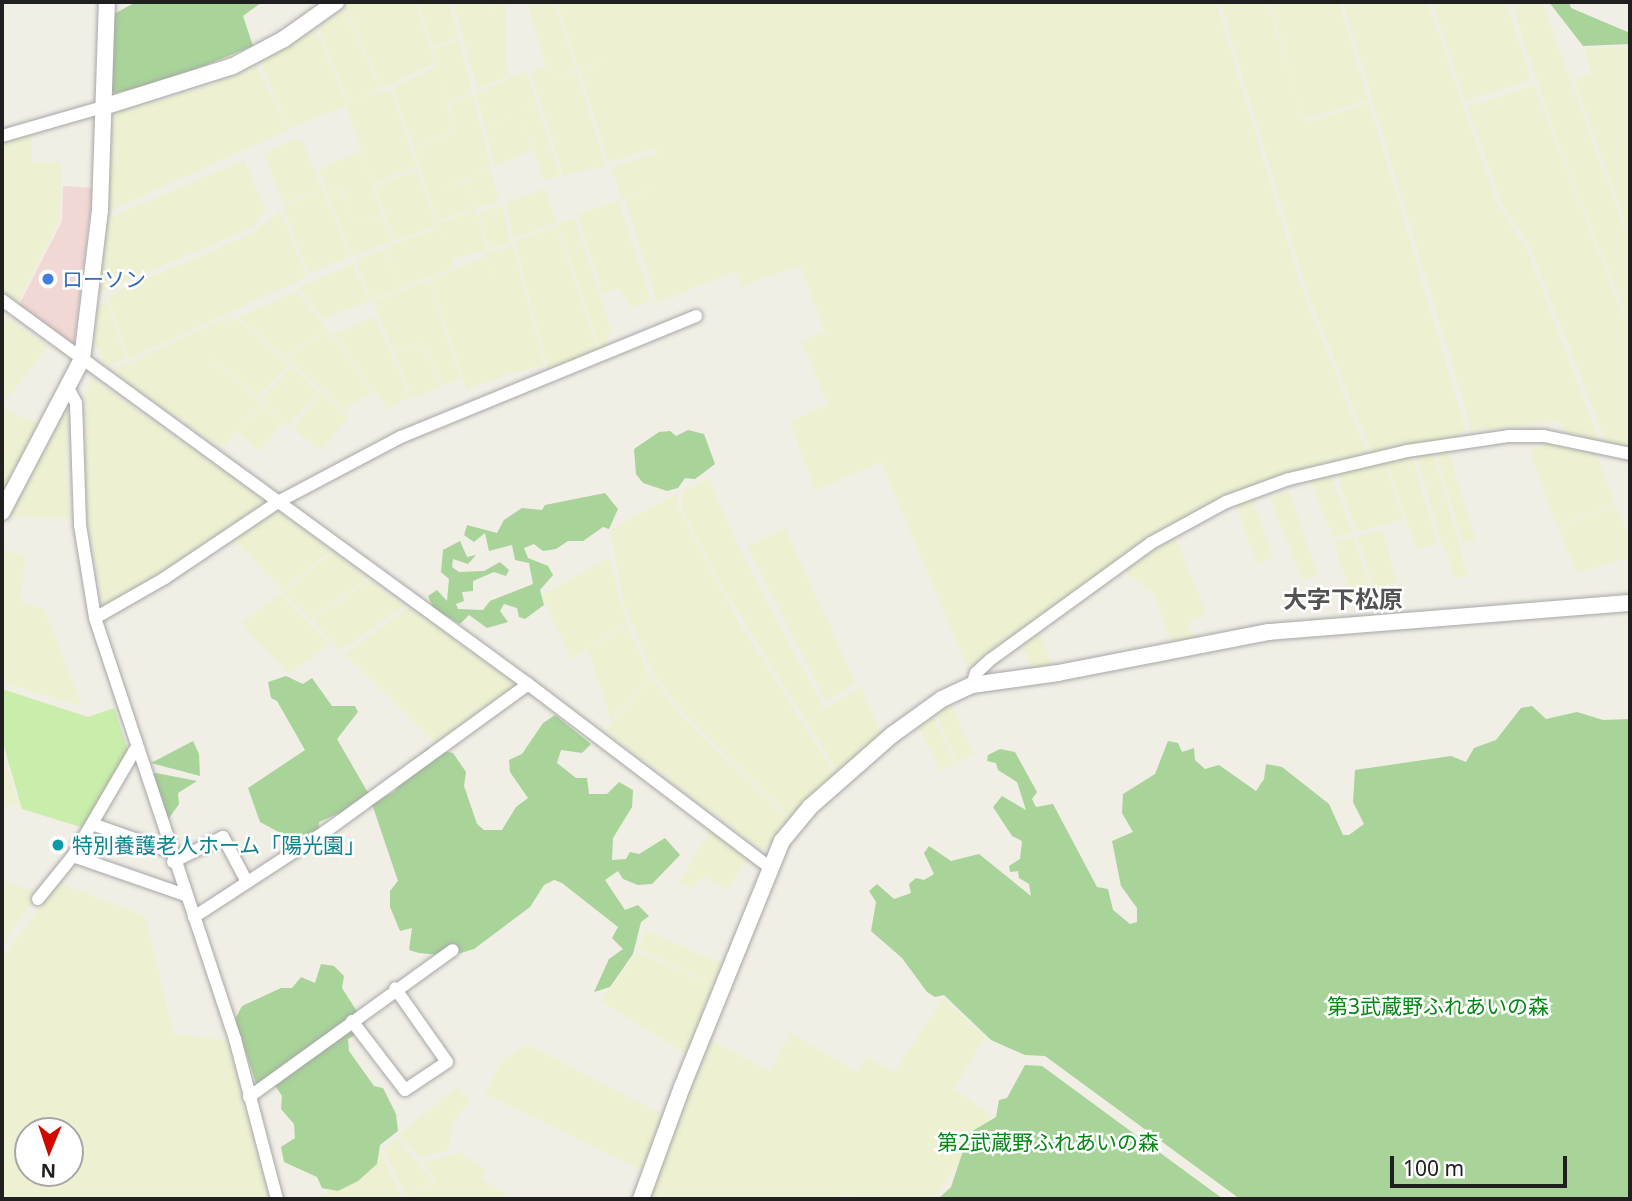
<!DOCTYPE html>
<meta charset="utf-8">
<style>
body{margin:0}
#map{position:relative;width:1632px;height:1201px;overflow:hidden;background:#f1eee6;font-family:"Noto Sans","Noto Sans JP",sans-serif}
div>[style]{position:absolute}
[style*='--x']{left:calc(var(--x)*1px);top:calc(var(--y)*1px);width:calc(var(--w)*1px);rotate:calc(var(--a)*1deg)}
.commercial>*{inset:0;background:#f2d8d5}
.farmland>*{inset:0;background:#edf1d1;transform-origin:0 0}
.grass>*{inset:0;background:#c9edaa}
.forest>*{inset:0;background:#a8d399}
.roads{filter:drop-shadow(0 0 2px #a7a7a7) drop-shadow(0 0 2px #a7a7a7)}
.minor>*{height:12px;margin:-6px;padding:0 6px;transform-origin:6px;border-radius:6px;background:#fff}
.tertiary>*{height:16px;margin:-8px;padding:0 8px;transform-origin:8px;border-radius:8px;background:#fff}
.dots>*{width:19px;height:19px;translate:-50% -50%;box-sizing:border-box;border:4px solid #fff;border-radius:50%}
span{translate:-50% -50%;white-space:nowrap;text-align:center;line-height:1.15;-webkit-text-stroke:5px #fff;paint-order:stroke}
.shop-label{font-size:21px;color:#366cbe}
.left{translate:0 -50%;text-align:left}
.culture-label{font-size:21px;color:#0d838f}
.park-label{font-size:21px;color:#068716}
.quarter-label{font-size:24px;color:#535353;font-weight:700}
.frame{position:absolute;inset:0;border:4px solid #202020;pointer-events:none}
.north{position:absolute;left:14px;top:1117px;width:70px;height:70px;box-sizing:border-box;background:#fff;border:2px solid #a6a6a6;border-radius:50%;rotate:182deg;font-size:19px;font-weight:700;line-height:28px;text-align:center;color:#202020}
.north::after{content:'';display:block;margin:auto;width:24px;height:32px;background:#d10800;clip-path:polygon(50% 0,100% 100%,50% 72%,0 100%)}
.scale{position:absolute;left:1390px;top:1156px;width:177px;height:32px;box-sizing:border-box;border:4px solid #202020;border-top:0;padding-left:9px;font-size:21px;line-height:24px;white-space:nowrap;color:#202020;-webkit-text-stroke:5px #fff;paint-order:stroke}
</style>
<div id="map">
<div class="commercial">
<i style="clip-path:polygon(63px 186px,93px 188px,74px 345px,19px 305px,62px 221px)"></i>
</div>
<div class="farmland">
<i style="clip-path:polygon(351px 2px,416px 2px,435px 63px,382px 88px,345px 7px)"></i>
<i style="clip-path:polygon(418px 2px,448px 2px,458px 37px,432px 47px)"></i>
<i style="clip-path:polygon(453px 2px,487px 2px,509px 76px,477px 89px)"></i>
<i style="left:490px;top:2px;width:16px;height:72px"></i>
<i style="clip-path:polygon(527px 2px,555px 2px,576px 69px,549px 79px,576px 71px,606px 165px,563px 176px,531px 72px,545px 66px,549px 77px)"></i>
<i style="clip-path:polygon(557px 2px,1216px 2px,1301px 287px,1367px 453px,1280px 476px,1174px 524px,968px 669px,881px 462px,815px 491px,790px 421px,828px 404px,801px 341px,825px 332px,800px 266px,741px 286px,735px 272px,657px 302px,625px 200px,667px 184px,622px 200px,611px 168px,657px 152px,659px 157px,656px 147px,609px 163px,579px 70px,610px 59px,578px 69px)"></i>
<i style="clip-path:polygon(1220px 2px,1268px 2px,1303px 119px,1311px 121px,1369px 103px,1466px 431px,1459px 433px,1461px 439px,1372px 454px,1307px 291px)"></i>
<i style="clip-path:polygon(1270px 2px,1339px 2px,1368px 100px,1307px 118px,1302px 115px)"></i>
<i style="clip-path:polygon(1343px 2px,1427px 2px,1497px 203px,1526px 248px,1599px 440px,1564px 433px,1559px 422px,1472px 431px)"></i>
<i style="clip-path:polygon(1432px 2px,1506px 2px,1531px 80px,1465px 101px)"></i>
<i style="clip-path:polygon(1524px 2px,1542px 2px,1546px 12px,1630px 245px,1630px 324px,1570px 175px,1524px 43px,1513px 5px)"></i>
<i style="clip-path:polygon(344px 8px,380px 89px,350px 104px,318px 29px)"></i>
<i style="left:316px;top:30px;width:81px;height:64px;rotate:67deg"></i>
<i style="clip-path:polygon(459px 40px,472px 92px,447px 102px,440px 79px,454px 131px,414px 148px,392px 88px,437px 66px,432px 49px)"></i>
<i style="clip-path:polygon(1625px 47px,1630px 61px,1630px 238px,1574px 79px,1591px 74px,1585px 48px)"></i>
<i style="clip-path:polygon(256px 65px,288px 130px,107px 212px,113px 113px,207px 87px)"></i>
<i style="clip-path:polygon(527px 71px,538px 106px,520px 113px,538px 107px,560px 176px,543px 181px,524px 122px,532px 151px,495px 166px,485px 128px,518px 114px,485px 127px,476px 92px)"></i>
<i style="clip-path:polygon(1534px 85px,1630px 334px,1630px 448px,1606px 442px,1529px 244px,1503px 207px,1467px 107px)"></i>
<i style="left:390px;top:89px;width:83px;height:47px;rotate:71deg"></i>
<i style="clip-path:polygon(472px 94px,491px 166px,428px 195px,414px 149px,455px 132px,449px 104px)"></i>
<i style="clip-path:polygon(32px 132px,32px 162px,62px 162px,60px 220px,17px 304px,2px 293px,2px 142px)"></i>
<i style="clip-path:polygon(296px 138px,303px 142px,322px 189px,283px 204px,264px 154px)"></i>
<i style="clip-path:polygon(361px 151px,382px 213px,355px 225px,383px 215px,393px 241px,352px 256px,327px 193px,340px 188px,354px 223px,341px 187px,327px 192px,319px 169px)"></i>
<i style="clip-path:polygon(244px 160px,266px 210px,253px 227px,96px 294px,106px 219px)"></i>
<i style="left:417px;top:170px;width:59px;height:45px;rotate:70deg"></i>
<i style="left:491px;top:170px;width:33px;height:24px;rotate:76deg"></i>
<i style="left:468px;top:181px;width:30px;height:41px;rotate:75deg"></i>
<i style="clip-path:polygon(545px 188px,556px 222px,514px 239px,506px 203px)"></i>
<i style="left:323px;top:190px;width:72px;height:44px;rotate:68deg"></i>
<i style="clip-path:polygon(618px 200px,651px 300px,631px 308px,620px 288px,603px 294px,577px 215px)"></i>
<i style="clip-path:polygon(502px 205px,510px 242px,490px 250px,479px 213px)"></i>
<i style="clip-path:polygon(280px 211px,307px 277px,128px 359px,109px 299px,114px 293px,251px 234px)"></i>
<i style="left:477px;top:212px;width:39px;height:40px;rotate:75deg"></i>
<i style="clip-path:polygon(574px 218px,612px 332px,606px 335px,611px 347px,601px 351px,557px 224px)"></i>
<i style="clip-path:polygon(555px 225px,599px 352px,548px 370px,515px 242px)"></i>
<i style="left:439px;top:227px;width:43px;height:59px;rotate:69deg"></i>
<i style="left:513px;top:246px;width:123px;height:30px;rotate:75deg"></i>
<i style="left:383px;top:249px;width:43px;height:30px;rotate:68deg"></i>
<i style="clip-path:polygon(485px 257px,517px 371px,467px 390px,430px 279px)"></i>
<i style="clip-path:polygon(353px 264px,369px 301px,323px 319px,299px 287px)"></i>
<i style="clip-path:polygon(429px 280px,461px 379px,441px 386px,424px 342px,394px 353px,373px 302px)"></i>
<i style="clip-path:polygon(297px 291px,326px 328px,284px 357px,238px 317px)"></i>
<i style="clip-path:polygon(108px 302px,126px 358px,107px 366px,94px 342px,97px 306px)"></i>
<i style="clip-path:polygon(2px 314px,48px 347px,2px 405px)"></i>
<i style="clip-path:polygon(232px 315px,223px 329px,235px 317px,290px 365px,258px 396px,202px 350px,261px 402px,221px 449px,116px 374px,116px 368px)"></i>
<i style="clip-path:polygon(375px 317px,410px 397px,387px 409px,333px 334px)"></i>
<i style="clip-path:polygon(327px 329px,372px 392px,345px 410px,286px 358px)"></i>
<i style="left:423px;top:343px;width:48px;height:30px;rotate:69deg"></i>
<i style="left:292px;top:367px;width:37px;height:45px;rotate:43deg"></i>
<i style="clip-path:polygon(91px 378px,266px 502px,204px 548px,104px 609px,85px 510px,85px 398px)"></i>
<i style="left:321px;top:393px;width:36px;height:45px;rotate:39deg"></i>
<i style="clip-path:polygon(68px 402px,66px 482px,71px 519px,10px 516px)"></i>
<i style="left:262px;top:403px;width:29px;height:38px;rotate:41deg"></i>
<i style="clip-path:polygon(2px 408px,39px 424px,2px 500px)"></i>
<i style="clip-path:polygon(1551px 441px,1595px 451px,1615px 504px,1557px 526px,1529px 451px)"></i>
<i style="left:1448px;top:449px;width:95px;height:13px;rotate:73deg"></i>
<i style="left:1433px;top:452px;width:96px;height:17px;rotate:74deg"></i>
<i style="clip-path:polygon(1412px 457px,1437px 544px,1417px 550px,1385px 460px)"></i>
<i style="clip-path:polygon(1383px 461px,1403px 519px,1357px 532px,1335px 470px)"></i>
<i style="clip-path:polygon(1330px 472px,1352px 533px,1333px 538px,1309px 477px)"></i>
<i style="clip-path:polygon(708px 477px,738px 546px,824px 709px,861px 687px,882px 734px,838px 772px,723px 588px,682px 509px,683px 492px)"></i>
<i style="clip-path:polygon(1289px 491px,1318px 575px,1302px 580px,1270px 498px)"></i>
<i style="clip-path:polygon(678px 493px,678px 507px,738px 621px,835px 774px,789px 817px,679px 708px,654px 675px,625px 608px,610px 530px)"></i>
<i style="left:1252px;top:498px;width:63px;height:18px;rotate:70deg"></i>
<i style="clip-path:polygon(1616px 506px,1630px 542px,1630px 558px,1577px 572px,1557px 527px)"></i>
<i style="clip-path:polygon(276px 509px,332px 551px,281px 590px,234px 539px)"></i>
<i style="clip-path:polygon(785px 528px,856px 683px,826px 701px,747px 547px)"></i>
<i style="left:1382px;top:529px;width:56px;height:25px;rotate:74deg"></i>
<i style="clip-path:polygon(1174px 535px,1207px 614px,1187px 622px,1194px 638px,1171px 642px,1153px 593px,1123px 571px)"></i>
<i style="clip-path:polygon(1354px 537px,1370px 590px,1378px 609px,1355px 611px,1334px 542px)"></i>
<i style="clip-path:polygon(1459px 545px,1468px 576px,1455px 578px,1445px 548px)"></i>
<i style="clip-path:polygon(2px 550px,26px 555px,20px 603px,44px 609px,83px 707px,2px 682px)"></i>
<i style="clip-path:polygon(334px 552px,367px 578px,310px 619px,282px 592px)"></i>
<i style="clip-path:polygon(609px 558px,626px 623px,572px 659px,541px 595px)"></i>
<i style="clip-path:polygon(369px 580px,404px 606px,340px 651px,312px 620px)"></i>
<i style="clip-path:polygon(280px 594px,330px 645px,288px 674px,241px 623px)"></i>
<i style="clip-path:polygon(409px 607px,516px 685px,436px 744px,345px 654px)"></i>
<i style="clip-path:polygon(626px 625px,650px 676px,611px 721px,588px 650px)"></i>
<i style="clip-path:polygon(1038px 629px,1053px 667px,1032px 669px,1021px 645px)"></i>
<i style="clip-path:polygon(651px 677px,682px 716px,788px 819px,763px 851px,605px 731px)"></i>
<i style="left:951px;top:704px;width:55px;height:18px;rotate:66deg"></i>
<i style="clip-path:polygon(932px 714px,955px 764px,941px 771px,917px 724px)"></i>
<i style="clip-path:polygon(2px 747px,19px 807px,2px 803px)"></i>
<i style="clip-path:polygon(710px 831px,747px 859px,727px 890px,704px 876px,690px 889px,678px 883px)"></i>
<i style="clip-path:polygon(2px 881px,39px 892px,2px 944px)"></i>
<i style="clip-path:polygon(evenodd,59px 883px,145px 916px,174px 1034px,226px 1040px,269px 1199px,2px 1199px,2px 958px,59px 883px,28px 1131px,70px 1131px,70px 1173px,28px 1173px,28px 1131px)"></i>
<i style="clip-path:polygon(646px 931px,722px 963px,714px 985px,638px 949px)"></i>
<i style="clip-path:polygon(637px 952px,714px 986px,686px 1054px,601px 1001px)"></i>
<i style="clip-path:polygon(943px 998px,985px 1037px,954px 1089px,991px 1115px,934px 1199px,842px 1195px,831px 1199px,648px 1199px,708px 1038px,771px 1072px,790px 1033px,856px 1072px,868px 1057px,894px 1072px)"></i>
<i style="clip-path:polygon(527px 1044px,663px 1115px,642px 1170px,485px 1094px,500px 1063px)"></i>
<i style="clip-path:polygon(457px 1087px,471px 1101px,453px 1121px,449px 1150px,420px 1157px,397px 1136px)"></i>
<i style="clip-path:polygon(396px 1138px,433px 1181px,407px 1198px,383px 1149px)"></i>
<i style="clip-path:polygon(381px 1152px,402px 1199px,316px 1199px)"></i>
<i style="clip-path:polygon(461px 1152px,487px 1171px,482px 1178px,512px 1199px,408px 1199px,436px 1181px,423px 1162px)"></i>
</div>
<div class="grass">
<i style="clip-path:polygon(2px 689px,88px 717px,114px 708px,129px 753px,84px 828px,22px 809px,2px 740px)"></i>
</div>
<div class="forest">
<i style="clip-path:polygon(136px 2px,262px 2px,243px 16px,253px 46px,164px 82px,115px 93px,110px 90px,114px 14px)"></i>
<i style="clip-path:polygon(1549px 2px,1569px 2px,1571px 8px,1630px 33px,1630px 44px,1583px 46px)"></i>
<i style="clip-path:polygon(688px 430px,704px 434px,715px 464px,695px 479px,685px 478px,678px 488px,667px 491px,643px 483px,636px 474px,634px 449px,659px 432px,670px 431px,676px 436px)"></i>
<i style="clip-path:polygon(605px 493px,618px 509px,609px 529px,603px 527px,583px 541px,568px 541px,556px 549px,543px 551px,534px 544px,524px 548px,528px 558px,548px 566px,553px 575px,540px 590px,544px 605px,525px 619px,519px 617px,517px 608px,504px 604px,500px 611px,508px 622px,487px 628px,469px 615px,460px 624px,433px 608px,428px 596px,437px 590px,447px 601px,449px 579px,441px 572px,443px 550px,460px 541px,467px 557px,476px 555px,468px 564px,453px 559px,452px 567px,459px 572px,484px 571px,500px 562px,509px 570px,506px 576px,494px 572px,473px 581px,473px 591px,462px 592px,464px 601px,456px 604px,458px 609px,483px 610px,490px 601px,533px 584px,529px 563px,515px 560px,512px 545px,489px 551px,485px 533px,474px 542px,464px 535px,467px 525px,497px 533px,504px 520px,522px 508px,542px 510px,545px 505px)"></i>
<i style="clip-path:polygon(286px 676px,303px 684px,312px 678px,332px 706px,355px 706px,358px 712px,337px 739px,367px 791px,379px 800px,394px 792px,403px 781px,403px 768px,428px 748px,453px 753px,466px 772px,464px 786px,477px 824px,484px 830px,502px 830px,516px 807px,528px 798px,510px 772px,509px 760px,522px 754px,543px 723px,555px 715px,591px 744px,582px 753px,561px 750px,557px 763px,576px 778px,587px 778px,589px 794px,607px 794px,619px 782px,633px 790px,632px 807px,613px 838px,612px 860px,626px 859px,630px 852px,639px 854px,665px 838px,680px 855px,652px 884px,638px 885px,623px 879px,618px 871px,605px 880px,625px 910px,638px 905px,649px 916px,641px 922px,633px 954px,610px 987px,594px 992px,609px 959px,623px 949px,612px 938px,618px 927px,562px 883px,554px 880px,544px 885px,530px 907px,474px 949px,451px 956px,419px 953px,409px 950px,412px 928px,400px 931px,390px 907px,390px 891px,398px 881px,373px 807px,358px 805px,319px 822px,318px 835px,299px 843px,260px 822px,248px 788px,305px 750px,277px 701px,271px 698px,268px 682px)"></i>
<i style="clip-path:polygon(1532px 706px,1546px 719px,1577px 712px,1603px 720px,1630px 719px,1630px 1199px,1240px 1199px,1045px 1056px,1025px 1055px,991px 1040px,944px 995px,935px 997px,927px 992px,902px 958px,871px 931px,876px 902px,869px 891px,877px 884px,894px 899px,911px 893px,909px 884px,916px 878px,924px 880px,934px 874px,924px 853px,929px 846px,951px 861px,979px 854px,1031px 896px,1029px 884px,1019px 878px,1018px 871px,1010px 872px,1009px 866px,1020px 859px,1022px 841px,1012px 836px,993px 807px,1002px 796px,1026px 810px,1017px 782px,998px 770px,996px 763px,987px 761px,988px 755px,1000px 749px,1015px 752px,1037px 792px,1032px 799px,1036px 807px,1053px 804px,1097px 887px,1108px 889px,1113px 910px,1130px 924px,1137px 922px,1137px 908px,1121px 886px,1112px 841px,1133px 832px,1122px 813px,1123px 794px,1155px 774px,1168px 741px,1178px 743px,1182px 752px,1194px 748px,1195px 760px,1205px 769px,1219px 765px,1256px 791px,1264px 779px,1266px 764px,1282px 767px,1329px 804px,1343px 835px,1349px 835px,1364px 824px,1353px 802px,1355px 770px,1451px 756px,1466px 762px,1474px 748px,1496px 740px,1521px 708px)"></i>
<i style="clip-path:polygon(193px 741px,199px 754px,200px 776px,151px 763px)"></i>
<i style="clip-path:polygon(156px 773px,197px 781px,178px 793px,179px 804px,167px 821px,151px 774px)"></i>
<i style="clip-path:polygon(321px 964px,334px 966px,344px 976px,342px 988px,358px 1013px,357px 1034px,348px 1039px,349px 1051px,374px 1086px,383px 1088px,396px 1114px,398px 1131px,380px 1145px,377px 1164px,358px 1181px,338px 1191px,322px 1188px,317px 1177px,284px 1162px,281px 1147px,295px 1138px,294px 1124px,281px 1109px,282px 1096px,276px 1087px,256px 1083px,235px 1019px,242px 1006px,281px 988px,292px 988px,301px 977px,315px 983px)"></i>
<i style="clip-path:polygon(1025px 1065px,1042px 1066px,1223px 1199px,938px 1199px,951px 1187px,969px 1133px,996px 1117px,999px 1100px,1007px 1098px)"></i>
</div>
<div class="roads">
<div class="minor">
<i style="--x:2;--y:136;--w:105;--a:-16"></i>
<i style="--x:2;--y:300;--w:651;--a:36.13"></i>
<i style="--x:528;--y:684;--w:303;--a:37.2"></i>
<i style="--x:67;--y:386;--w:19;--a:62"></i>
<i style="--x:76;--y:403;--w:122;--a:88.1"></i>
<i style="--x:80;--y:525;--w:94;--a:80.8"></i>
<i style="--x:95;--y:618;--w:444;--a:71.6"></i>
<i style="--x:235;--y:1039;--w:165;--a:75.3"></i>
<i style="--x:95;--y:618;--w:81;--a:-29.7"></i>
<i style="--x:165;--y:578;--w:136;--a:-33.9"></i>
<i style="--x:278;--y:502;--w:139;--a:-27.9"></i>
<i style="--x:401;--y:437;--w:319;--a:-22.3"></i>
<i style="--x:972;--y:685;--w:13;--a:-72"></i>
<i style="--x:976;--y:673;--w:19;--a:-43"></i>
<i style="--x:990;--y:660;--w:199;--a:-36"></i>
<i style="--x:1151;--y:543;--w:85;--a:-28.7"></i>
<i style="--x:1226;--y:502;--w:67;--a:-20.1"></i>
<i style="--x:1289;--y:479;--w:121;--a:-13.3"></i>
<i style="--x:1407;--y:451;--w:102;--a:-8.4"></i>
<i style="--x:1508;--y:436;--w:36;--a:0"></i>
<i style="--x:1544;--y:436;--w:88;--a:11.8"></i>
<i style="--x:92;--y:824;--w:82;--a:19.3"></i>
<i style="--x:73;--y:856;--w:119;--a:19.2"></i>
<i style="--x:173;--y:862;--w:56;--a:-26.6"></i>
<i style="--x:223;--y:837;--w:49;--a:61.9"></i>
<i style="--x:38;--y:899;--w:55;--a:-50.9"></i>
<i style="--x:73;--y:856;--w:123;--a:-59.7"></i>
<i style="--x:194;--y:917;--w:158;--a:-33.1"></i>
<i style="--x:326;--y:831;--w:250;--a:-36"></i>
<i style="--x:352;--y:1021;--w:87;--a:52.5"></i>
<i style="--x:405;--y:1090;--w:50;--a:-33.7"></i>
<i style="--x:447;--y:1062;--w:90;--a:-125.1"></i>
<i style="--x:249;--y:1097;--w:251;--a:-35.8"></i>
</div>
<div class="tertiary">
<i style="--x:103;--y:107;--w:136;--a:-17.5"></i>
<i style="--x:233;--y:66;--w:58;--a:-27.9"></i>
<i style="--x:284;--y:39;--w:64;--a:-35.4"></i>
<i style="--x:2;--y:512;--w:173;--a:-62.4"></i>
<i style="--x:82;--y:359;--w:150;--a:-83.1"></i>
<i style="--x:100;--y:210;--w:208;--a:-88.1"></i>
<i style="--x:641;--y:1199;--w:119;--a:-69.9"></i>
<i style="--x:682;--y:1087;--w:266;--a:-67.9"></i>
<i style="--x:782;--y:841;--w:44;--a:-50.5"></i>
<i style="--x:810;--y:807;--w:109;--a:-41.3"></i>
<i style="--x:892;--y:735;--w:62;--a:-35.8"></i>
<i style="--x:942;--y:699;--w:33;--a:-25"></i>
<i style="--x:972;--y:685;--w:87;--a:-7.9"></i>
<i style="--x:1058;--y:673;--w:215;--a:-11"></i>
<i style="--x:1269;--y:632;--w:362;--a:-4.6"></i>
</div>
</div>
<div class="dots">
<i style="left:48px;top:279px;background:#3f7fe0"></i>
<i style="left:58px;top:845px;background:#0f9aa8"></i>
</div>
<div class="shop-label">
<span class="left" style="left:62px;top:279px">ローソン</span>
</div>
<div class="culture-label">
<span class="left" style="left:72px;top:845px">特別養護老人ホーム「陽光園」</span>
</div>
<div class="park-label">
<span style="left:1438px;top:1006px">第3武蔵野ふれあいの森</span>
<span style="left:1048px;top:1142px">第2武蔵野ふれあいの森</span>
</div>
<div class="quarter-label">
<span style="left:1343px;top:599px">大字下松原</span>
</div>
<div class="frame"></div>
<div class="north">N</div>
<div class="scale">100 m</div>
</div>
